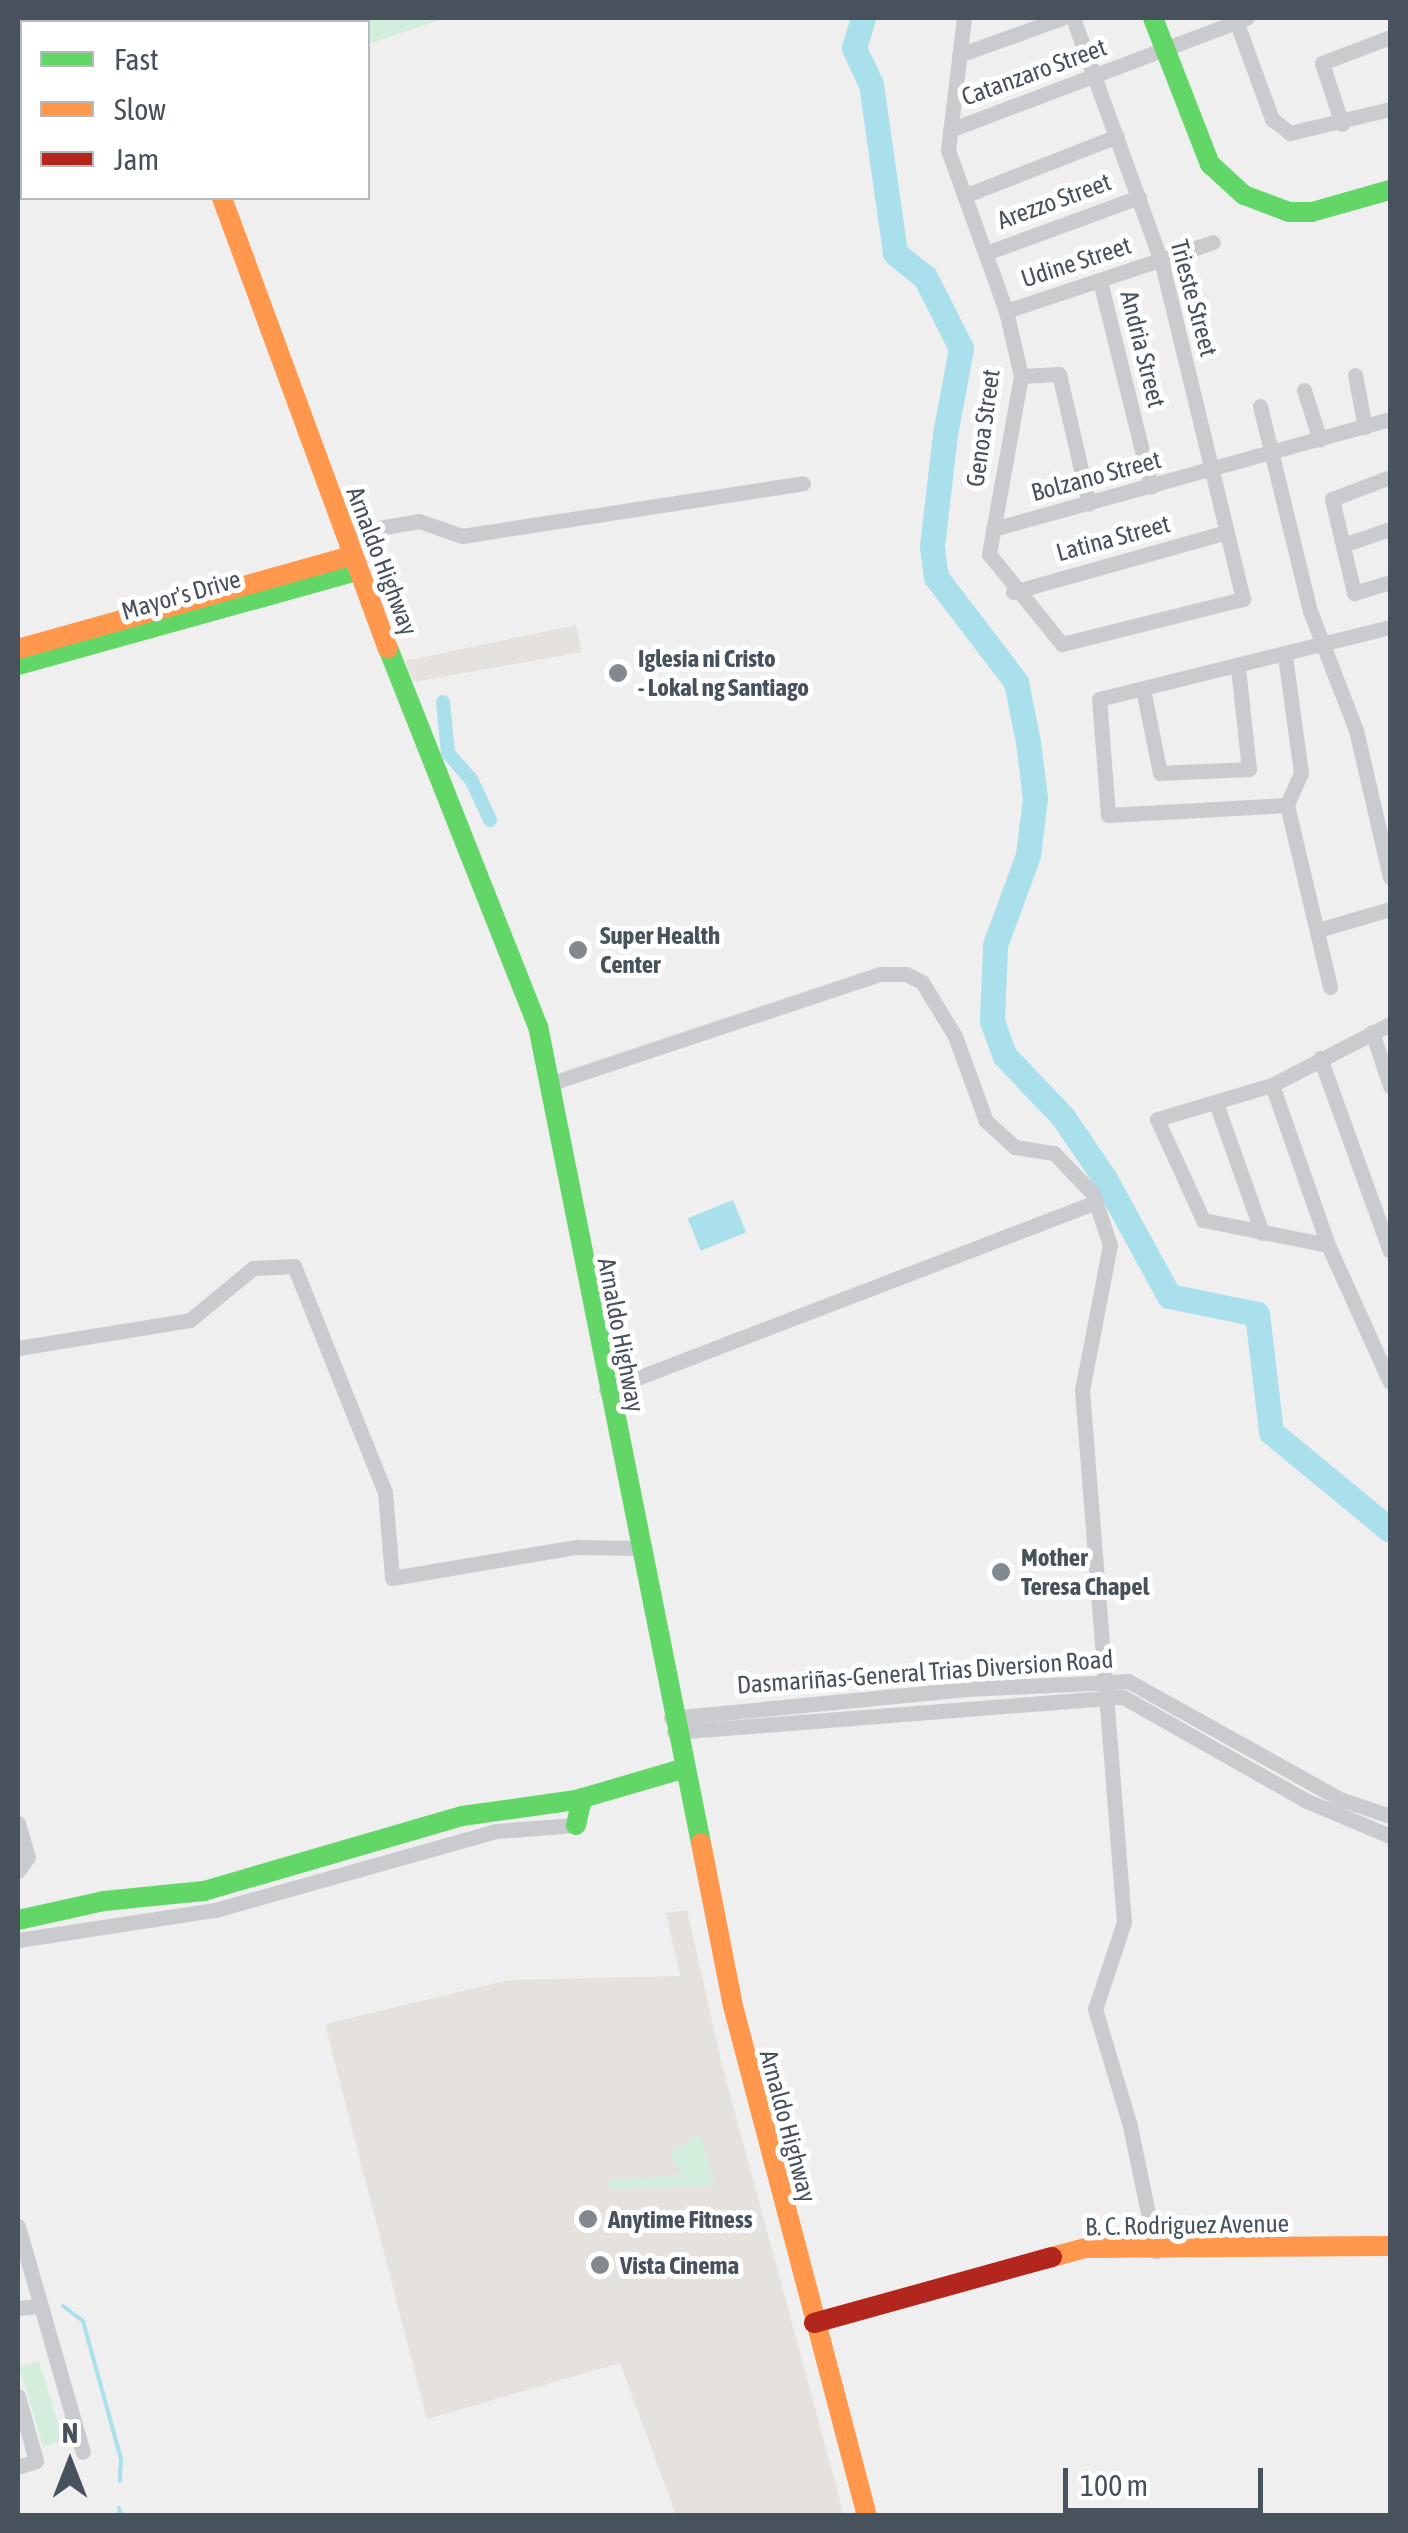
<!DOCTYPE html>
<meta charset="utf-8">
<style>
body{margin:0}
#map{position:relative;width:1408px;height:2533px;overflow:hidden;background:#f0efef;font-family:"Asap Condensed",sans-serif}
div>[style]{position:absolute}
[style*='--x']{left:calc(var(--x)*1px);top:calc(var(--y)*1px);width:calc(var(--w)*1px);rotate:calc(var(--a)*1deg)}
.commercial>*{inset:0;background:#e5e2dd}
.green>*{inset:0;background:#d4eedd;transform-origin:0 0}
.water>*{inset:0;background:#a9e0ec;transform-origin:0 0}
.stream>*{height:4px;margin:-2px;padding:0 2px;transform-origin:2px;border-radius:2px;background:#a9e0ec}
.canal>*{height:14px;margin:-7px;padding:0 7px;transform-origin:7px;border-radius:7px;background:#a9e0ec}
.river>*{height:25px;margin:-12.5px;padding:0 12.5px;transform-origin:12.5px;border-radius:12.5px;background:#a9e0ec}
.street>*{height:15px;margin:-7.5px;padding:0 7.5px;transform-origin:7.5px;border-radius:7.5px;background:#c9cbce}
.fast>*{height:20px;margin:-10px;padding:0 10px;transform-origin:10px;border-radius:10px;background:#63d668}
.slow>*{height:20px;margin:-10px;padding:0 10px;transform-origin:10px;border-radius:10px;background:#ff974d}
.jam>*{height:20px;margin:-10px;padding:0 10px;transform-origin:10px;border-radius:10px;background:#b3261e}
.dots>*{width:28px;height:28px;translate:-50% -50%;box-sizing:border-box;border:5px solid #fff;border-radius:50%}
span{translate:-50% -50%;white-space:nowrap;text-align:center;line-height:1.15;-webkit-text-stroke:10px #fff;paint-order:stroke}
.street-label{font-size:25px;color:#47525c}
.poi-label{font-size:25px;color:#47525c;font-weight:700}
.left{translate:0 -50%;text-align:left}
.frame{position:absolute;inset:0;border:20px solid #47525c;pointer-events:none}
.legend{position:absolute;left:20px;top:20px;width:350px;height:180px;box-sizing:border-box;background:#fff;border:2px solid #b5babe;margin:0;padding:12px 18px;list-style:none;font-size:30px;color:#47525c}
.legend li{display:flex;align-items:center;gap:20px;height:50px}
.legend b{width:50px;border:2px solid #b5babe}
.north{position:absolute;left:20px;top:2413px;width:100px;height:100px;-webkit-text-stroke:8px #fff;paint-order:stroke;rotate:0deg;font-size:28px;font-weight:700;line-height:40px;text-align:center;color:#47525c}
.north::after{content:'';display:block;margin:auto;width:35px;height:45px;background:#47525c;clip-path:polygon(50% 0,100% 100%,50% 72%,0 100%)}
.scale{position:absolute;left:1063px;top:2468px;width:200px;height:45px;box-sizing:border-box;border:5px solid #47525c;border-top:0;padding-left:12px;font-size:30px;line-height:35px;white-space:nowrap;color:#47525c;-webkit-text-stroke:8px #fff;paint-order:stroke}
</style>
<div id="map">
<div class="commercial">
<i style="clip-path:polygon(576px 625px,582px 652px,414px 682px,405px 661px)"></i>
<i style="clip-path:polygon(687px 1910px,722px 2065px,844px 2515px,676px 2515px,620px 2363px,427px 2419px,325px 2024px,509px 1980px,680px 1976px,666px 1913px)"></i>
</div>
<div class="green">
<i style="clip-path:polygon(186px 18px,446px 18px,368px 44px,368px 22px)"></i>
<i style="clip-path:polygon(701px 2135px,715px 2186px,610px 2189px,607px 2181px,683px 2174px,669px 2152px)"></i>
<i style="left:39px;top:2361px;width:83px;height:21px;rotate:73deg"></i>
</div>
<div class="water">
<i style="left:733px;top:1200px;width:35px;height:49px;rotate:68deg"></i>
</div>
<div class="stream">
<i style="--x:63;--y:2306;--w:25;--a:37"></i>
<i style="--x:83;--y:2321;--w:143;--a:74.6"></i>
<i style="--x:121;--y:2459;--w:22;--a:93"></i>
<i style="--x:119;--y:2508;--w:8;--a:76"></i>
</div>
<div class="canal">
<i style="--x:443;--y:702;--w:51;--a:84.4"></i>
<i style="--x:448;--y:753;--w:35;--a:49"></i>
<i style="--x:471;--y:779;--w:45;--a:65.1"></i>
</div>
<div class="river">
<i style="--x:863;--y:18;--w:31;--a:107"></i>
<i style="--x:854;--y:48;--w:40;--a:65"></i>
<i style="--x:871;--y:84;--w:171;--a:81.9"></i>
<i style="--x:895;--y:253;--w:38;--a:39"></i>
<i style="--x:925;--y:277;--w:80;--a:63.1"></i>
<i style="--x:961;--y:348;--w:87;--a:100.5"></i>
<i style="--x:945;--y:434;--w:113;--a:96.6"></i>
<i style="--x:932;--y:546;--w:31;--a:83"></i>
<i style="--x:936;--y:577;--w:132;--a:52.7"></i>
<i style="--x:1016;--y:682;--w:61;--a:78.7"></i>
<i style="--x:1028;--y:742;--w:56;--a:82.9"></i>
<i style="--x:1035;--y:798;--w:57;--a:97"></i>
<i style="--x:1028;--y:855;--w:96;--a:110.1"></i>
<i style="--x:995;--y:945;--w:76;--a:92.3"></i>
<i style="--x:992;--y:1021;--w:37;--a:70"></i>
<i style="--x:1005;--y:1056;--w:84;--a:46.4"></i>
<i style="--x:1063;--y:1117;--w:75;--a:55.9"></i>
<i style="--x:1105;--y:1179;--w:133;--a:61.3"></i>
<i style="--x:1169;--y:1296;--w:90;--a:11.6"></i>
<i style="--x:1257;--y:1314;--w:119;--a:83.2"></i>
<i style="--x:1271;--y:1432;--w:154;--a:39.5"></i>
</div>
<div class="street">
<i style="--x:964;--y:18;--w:133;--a:96.9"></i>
<i style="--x:948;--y:150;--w:171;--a:70.2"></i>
<i style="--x:1006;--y:311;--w:67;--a:77"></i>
<i style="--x:1021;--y:376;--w:181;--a:100.2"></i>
<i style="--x:989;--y:554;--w:116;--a:51"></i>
<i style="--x:1062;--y:644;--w:187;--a:-14"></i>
<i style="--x:1243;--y:599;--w:348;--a:-103.6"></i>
<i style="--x:1161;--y:261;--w:258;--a:-109.9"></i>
<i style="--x:1235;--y:18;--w:108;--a:69.9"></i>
<i style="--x:1272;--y:119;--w:23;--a:38"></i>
<i style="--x:1290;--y:133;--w:103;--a:-13.5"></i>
<i style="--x:959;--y:55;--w:109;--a:-19.8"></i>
<i style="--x:1342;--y:124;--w:64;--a:-108.2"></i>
<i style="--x:1322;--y:63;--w:73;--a:-20.9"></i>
<i style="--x:950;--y:130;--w:317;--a:-20.7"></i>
<i style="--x:964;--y:196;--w:164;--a:-21.4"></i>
<i style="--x:986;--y:253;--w:163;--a:-20.1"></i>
<i style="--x:1100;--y:281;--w:212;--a:76.1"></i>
<i style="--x:1006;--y:311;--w:218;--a:-18.4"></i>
<i style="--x:1355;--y:375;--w:53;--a:79.1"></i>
<i style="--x:1021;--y:376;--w:38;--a:-3"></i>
<i style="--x:1059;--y:374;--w:133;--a:77"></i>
<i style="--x:1304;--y:390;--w:52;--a:72.3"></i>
<i style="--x:1260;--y:406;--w:211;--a:76.3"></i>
<i style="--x:1310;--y:611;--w:128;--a:68.9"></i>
<i style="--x:1356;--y:730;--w:151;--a:77"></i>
<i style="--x:1390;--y:477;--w:62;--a:159.2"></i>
<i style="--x:1332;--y:499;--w:97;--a:76.8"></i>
<i style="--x:1354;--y:593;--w:38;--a:-17"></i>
<i style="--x:993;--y:529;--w:412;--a:-15.5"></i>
<i style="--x:343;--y:534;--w:77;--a:-9.7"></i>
<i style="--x:419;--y:521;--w:46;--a:19.2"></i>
<i style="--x:462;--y:536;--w:345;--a:-8.8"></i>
<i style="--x:1343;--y:545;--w:50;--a:-18.8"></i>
<i style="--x:1013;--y:592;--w:222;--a:-15.7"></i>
<i style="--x:1285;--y:656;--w:118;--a:82.2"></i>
<i style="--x:1301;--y:773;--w:35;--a:114"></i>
<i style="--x:1287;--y:805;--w:187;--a:76.7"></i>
<i style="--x:1143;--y:689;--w:86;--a:78.6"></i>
<i style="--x:1160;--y:773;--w:89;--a:-2.6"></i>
<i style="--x:1249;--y:769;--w:103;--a:-96.2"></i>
<i style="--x:1287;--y:805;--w:179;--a:176.8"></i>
<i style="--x:1108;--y:815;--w:116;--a:-94.4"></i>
<i style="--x:1099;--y:699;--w:300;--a:-13.9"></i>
<i style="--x:1318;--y:930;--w:75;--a:-16.3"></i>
<i style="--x:1390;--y:1024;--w:133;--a:152.7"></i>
<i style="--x:1272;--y:1085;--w:120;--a:163.5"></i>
<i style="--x:1157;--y:1119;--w:111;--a:65.5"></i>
<i style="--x:1203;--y:1220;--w:127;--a:11.3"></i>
<i style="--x:1328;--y:1245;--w:150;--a:65.7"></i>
<i style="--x:1372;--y:1032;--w:57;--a:71.6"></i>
<i style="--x:1320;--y:1058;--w:205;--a:70.1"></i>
<i style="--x:549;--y:1084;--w:349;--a:-18.4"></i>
<i style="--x:880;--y:974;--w:26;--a:0"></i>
<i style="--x:906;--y:974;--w:18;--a:27"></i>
<i style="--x:922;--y:982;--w:63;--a:58.6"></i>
<i style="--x:955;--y:1036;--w:90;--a:70"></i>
<i style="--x:986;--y:1121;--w:39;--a:42"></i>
<i style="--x:1015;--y:1147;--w:39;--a:9"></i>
<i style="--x:1054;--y:1153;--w:57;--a:46.4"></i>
<i style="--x:1093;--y:1194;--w:54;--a:71.6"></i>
<i style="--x:1110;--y:1245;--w:148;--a:100.9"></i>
<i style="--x:1082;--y:1390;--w:534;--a:85.49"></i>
<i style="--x:1124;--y:1922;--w:92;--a:108.4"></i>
<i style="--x:1095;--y:2009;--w:122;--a:73.3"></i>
<i style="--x:1130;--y:2126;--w:128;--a:78.3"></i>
<i style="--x:1272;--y:1085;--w:170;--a:70.7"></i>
<i style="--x:1216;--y:1103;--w:138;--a:70.5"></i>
<i style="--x:18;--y:1348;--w:174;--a:-9.2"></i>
<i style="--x:190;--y:1320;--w:82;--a:-39.5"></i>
<i style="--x:253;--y:1268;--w:41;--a:-2.8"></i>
<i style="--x:294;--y:1266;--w:244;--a:68.1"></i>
<i style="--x:385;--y:1492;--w:86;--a:85.3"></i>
<i style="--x:392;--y:1578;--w:187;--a:-9.6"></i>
<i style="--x:576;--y:1547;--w:63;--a:0.9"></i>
<i style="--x:606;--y:1390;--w:525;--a:-20.99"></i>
<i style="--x:671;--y:1718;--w:297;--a:-5.6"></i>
<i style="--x:967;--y:1689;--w:161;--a:-2.8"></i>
<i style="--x:1128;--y:1681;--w:243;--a:29.1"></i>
<i style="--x:1340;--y:1799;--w:53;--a:18.8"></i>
<i style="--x:674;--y:1732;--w:450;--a:-4.5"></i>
<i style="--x:1123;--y:1697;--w:211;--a:29.5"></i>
<i style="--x:1307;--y:1801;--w:90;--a:22.9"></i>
<i style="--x:18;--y:1823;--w:35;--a:74"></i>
<i style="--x:28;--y:1857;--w:17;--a:126"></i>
<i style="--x:18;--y:1940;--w:199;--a:-8.7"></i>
<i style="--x:215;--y:1910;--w:292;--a:-15.7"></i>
<i style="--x:496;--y:1831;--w:80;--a:-4.3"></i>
<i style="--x:18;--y:2226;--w:235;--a:74"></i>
<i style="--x:18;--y:2308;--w:22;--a:-5"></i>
<i style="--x:18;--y:2396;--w:67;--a:74.5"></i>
<i style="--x:36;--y:2461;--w:19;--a:162"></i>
</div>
<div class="fast">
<i style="--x:1153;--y:18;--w:157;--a:68.7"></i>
<i style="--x:1210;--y:164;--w:46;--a:42.4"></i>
<i style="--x:1244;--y:195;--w:48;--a:20.7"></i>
<i style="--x:1289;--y:212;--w:23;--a:0"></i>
<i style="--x:1312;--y:212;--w:81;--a:-15.8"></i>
<i style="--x:388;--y:648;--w:407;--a:68.4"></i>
<i style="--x:538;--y:1026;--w:833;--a:78.72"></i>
<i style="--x:18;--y:665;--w:353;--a:-15.5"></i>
<i style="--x:576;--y:1825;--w:28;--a:-77"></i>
<i style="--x:18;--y:1920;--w:88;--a:-12.5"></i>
<i style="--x:104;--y:1901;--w:100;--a:-5.7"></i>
<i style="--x:204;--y:1891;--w:269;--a:-16.2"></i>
<i style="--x:462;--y:1816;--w:115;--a:-8"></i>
<i style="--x:576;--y:1800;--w:110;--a:-16.3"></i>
</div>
<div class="slow">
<i style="--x:222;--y:198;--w:480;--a:69.8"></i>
<i style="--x:18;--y:649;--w:347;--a:-15.6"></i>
<i style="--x:701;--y:1843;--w:166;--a:78.9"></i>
<i style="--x:733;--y:2006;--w:527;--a:75.28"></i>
<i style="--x:1052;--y:2257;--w:35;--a:-15"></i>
<i style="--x:1086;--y:2248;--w:304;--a:-0.4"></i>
</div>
<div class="jam">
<i style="--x:166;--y:18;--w:4;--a:76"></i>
<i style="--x:814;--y:2323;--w:247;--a:-15.5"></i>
</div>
<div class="dots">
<i style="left:618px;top:673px;background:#82898f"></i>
<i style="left:578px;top:950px;background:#82898f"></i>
<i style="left:1001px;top:1572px;background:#82898f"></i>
<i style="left:588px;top:2219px;background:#82898f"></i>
<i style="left:600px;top:2265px;background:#82898f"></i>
</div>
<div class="street-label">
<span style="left:1034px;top:72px;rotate:-20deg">Catanzaro Street</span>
<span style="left:1054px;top:201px;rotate:-20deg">Arezzo Street</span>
<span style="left:1076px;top:262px;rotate:-18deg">Udine Street</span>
<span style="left:1194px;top:298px;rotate:75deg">Trieste Street</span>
<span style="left:1143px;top:349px;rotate:76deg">Andria Street</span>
<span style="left:983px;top:428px;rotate:-82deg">Genoa Street</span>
<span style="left:1096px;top:476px;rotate:-15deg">Bolzano Street</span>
<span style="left:1113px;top:538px;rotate:-15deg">Latina Street</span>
<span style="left:382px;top:561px;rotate:69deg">Arnaldo Highway</span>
<span style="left:181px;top:595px;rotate:-16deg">Mayor's Drive</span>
<span style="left:621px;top:1335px;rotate:79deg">Arnaldo Highway</span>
<span style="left:925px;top:1672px;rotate:-4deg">Dasmariñas-General Trias Diversion Road</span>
<span style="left:788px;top:2126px;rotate:75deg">Arnaldo Highway</span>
<span style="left:1187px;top:2225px;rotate:-1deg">B. C. Rodriguez Avenue</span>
</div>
<div class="poi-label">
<span class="left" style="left:638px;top:673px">Iglesia ni Cristo<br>- Lokal ng Santiago</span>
<span class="left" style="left:600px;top:950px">Super Health<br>Center</span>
<span class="left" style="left:1021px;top:1572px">Mother<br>Teresa Chapel</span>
<span class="left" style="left:608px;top:2219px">Anytime Fitness</span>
<span class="left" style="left:620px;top:2265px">Vista Cinema</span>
</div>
<div class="frame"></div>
<ul class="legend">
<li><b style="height:12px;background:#63d668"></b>Fast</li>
<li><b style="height:12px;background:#ff974d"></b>Slow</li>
<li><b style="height:12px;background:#b3261e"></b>Jam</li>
</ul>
<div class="north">N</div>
<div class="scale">100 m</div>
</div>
